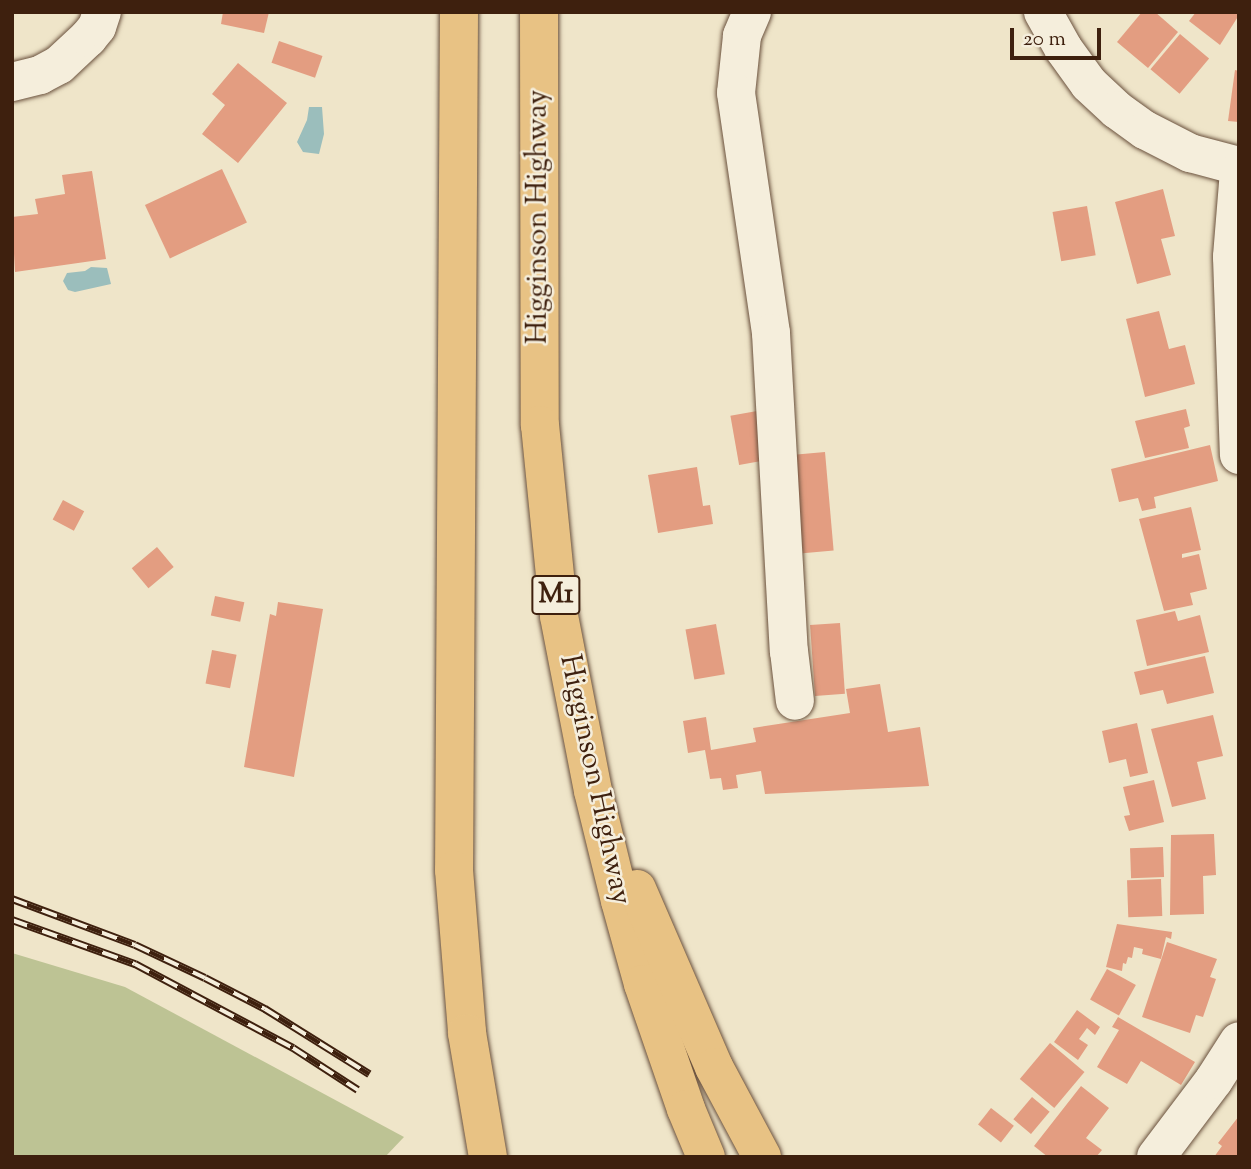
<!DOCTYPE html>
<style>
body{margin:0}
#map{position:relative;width:1251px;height:1169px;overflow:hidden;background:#efe5c9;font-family:"Sorts Mill Goudy",serif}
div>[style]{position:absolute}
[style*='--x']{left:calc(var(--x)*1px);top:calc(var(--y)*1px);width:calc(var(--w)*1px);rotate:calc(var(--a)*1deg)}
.green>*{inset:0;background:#bdc394}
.water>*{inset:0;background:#9bbebc}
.building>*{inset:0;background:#e39d81;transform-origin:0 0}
.roads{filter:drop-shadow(0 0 2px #6a513d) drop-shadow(0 0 2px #6a513d)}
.minor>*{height:38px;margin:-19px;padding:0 19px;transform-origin:19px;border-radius:19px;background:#f5eedc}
.highway>*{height:38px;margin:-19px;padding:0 19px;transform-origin:19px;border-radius:19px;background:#e8c284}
.rail>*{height:8px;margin-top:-4px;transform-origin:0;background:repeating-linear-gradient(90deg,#f5eedc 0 16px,#3e200e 0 32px);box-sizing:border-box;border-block:2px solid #3e200e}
span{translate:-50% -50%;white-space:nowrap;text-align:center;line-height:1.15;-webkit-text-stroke:5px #f5eedc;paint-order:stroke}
.shield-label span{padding:2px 5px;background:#f5eedc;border:2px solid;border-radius:5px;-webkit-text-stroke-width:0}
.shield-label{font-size:28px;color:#3e200e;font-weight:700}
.street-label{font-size:30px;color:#3e200e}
.frame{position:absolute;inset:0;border:14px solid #3e200e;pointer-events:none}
.scale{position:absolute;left:1010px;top:28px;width:91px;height:32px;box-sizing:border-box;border:4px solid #3e200e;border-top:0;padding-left:9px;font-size:21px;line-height:24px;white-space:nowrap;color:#3e200e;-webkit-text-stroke:5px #f5eedc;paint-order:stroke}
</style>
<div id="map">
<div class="green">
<i style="clip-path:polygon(12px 953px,125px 987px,404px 1137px,385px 1157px,12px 1157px)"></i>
</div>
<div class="water">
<i style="clip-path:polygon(309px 107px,322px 107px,324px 134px,319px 154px,303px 152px,297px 142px,307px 120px)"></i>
<i style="clip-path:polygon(91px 267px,107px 268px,111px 284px,75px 292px,68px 290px,63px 281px,67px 273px,85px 271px)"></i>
</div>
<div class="building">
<i style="clip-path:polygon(223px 12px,269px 12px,264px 33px,221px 24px)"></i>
<i style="clip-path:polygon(1142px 12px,1155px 12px,1178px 32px,1148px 68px,1117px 42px)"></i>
<i style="clip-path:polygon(1196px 12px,1239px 12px,1239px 15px,1220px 45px,1189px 21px)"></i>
<i style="left:1180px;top:34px;width:38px;height:46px;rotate:40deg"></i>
<i style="left:279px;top:41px;width:46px;height:23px;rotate:19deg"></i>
<i style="clip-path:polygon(238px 63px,287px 103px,238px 163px,202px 134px,225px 105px,212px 94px)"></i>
<i style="clip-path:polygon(1235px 70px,1239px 71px,1239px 122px,1228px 121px)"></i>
<i style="left:222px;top:169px;width:59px;height:85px;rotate:65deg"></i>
<i style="clip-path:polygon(92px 171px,106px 259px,15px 272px,12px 217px,38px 214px,35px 199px,65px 194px,62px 175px)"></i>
<i style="clip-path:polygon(1163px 189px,1175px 236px,1161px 239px,1171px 275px,1137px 284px,1115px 202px)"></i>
<i style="left:1087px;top:206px;width:50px;height:35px;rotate:80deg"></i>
<i style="clip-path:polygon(1159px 311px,1169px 349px,1185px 345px,1195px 384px,1145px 397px,1126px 319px)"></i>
<i style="clip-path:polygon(1186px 409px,1190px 426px,1184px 428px,1189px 448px,1145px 458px,1135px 421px)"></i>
<i style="left:757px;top:411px;width:50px;height:27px;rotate:80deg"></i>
<i style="clip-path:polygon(1210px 445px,1218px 481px,1154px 497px,1156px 508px,1142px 511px,1138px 498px,1119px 502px,1111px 469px)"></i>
<i style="left:825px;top:452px;width:99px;height:31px;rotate:85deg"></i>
<i style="clip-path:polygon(697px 467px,703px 506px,710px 505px,713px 524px,658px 533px,648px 475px)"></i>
<i style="left:63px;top:500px;width:24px;height:22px;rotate:28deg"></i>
<i style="clip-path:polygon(1191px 507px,1201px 550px,1182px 554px,1182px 558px,1199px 554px,1207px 589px,1190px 593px,1193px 605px,1164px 611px,1139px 519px)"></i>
<i style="left:157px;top:547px;width:26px;height:33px;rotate:50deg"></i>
<i style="left:215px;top:596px;width:30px;height:20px;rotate:12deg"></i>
<i style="clip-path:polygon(278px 602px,323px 609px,294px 777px,244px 767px,270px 614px,276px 616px)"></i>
<i style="clip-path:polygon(1175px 611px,1178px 621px,1200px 615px,1209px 652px,1147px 666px,1136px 620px)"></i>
<i style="left:840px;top:623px;width:71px;height:30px;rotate:86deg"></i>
<i style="left:716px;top:624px;width:51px;height:31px;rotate:80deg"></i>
<i style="left:212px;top:650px;width:25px;height:34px;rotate:11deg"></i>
<i style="clip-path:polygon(1205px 656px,1214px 693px,1167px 704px,1163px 690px,1140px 695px,1134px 672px)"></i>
<i style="clip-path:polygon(880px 684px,888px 732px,920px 727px,929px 786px,765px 794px,761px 771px,736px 775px,738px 788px,723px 790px,721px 778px,710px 779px,705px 750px,688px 753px,683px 721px,706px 717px,711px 750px,756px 742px,753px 728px,850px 713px,846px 689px)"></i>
<i style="clip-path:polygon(1213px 715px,1223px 756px,1197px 762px,1206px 799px,1172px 807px,1151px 729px)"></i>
<i style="clip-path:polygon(1137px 723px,1148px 773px,1130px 777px,1126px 759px,1109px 763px,1102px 731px)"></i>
<i style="clip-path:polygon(1154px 780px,1164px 822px,1129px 831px,1124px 816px,1130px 815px,1123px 787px)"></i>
<i style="clip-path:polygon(1214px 834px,1216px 875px,1203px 876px,1204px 914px,1170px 915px,1171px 835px)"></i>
<i style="left:1163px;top:847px;width:30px;height:33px;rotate:88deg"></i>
<i style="left:1161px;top:879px;width:37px;height:34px;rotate:88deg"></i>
<i style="clip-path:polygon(1117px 924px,1172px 932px,1171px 939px,1166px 937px,1161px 959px,1142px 954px,1143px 949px,1134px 947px,1132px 958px,1128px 957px,1126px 964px,1123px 963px,1122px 971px,1106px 967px)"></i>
<i style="clip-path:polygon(1167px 942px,1217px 959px,1210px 977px,1216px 979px,1203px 1017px,1196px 1015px,1190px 1033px,1142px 1017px)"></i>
<i style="left:1107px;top:969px;width:33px;height:35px;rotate:29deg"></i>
<i style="clip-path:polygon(1077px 1010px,1100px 1027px,1095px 1035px,1087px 1028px,1079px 1039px,1088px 1045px,1078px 1060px,1054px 1042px)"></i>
<i style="clip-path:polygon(1118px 1017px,1195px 1062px,1181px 1085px,1141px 1061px,1127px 1084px,1097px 1067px,1119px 1030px,1112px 1027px)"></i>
<i style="left:1050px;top:1043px;width:45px;height:47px;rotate:40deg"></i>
<i style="clip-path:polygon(1081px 1086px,1109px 1108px,1086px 1138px,1102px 1150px,1096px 1157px,1048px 1157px,1034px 1146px)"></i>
<i style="left:1032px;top:1097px;width:23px;height:29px;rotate:40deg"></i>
<i style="left:991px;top:1108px;width:29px;height:21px;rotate:38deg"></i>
<i style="clip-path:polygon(1239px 1116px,1239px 1157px,1214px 1157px,1222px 1146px,1218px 1143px)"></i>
</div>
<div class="roads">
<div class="minor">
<i style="--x:752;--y:12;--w:26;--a:113"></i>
<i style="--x:742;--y:36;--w:57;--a:96"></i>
<i style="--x:736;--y:93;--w:243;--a:81.7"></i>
<i style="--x:771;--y:333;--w:319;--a:86.8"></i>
<i style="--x:789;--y:651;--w:50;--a:83.2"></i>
<i style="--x:1043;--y:12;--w:41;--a:60.9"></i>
<i style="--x:1063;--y:48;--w:44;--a:54.2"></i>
<i style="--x:1089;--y:84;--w:38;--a:43"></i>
<i style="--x:1117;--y:110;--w:34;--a:36"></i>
<i style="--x:1145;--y:130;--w:51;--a:27.1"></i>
<i style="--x:1190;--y:153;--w:51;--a:14.9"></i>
<i style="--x:12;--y:82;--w:29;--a:-14"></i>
<i style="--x:40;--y:75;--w:21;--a:-28"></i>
<i style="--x:59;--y:65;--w:40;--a:-43"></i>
<i style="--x:88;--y:38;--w:14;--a:-51"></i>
<i style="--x:97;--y:27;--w:16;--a:-72"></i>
<i style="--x:1239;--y:171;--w:86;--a:94.7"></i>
<i style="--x:1232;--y:257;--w:198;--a:88"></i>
<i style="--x:1156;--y:1157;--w:96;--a:-53"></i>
<i style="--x:1214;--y:1080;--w:46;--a:-57.3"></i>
</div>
<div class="highway">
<i style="--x:459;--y:12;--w:858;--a:90.33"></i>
<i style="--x:454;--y:870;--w:164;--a:85.4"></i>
<i style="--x:467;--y:1033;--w:126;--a:80.4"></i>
<i style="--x:539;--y:12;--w:413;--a:89.9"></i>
<i style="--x:540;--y:425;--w:192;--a:84.3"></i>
<i style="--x:559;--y:616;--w:178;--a:79"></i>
<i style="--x:593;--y:791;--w:113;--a:76.2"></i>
<i style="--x:620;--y:901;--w:86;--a:74.5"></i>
<i style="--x:643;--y:984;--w:132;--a:71"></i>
<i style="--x:686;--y:1109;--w:52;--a:67.4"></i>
<i style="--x:637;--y:889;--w:194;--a:66.6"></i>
<i style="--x:714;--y:1067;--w:102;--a:61.9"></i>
</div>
</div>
<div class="rail">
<i style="--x:12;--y:899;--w:131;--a:20.5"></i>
<i style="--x:135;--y:945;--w:77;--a:25.2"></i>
<i style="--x:205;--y:978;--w:68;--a:27.3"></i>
<i style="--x:265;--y:1009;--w:123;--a:32"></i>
<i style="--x:12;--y:920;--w:131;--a:19.7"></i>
<i style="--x:135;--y:964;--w:179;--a:28"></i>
<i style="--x:293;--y:1048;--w:77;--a:32.9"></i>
</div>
<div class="shield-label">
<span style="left:556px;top:595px">M1</span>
</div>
<div class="street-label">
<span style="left:539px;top:217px;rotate:-90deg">Higginson Highway</span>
<span style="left:594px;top:780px;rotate:78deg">Higginson Highway</span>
</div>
<div class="frame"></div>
<div class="scale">20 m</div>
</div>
